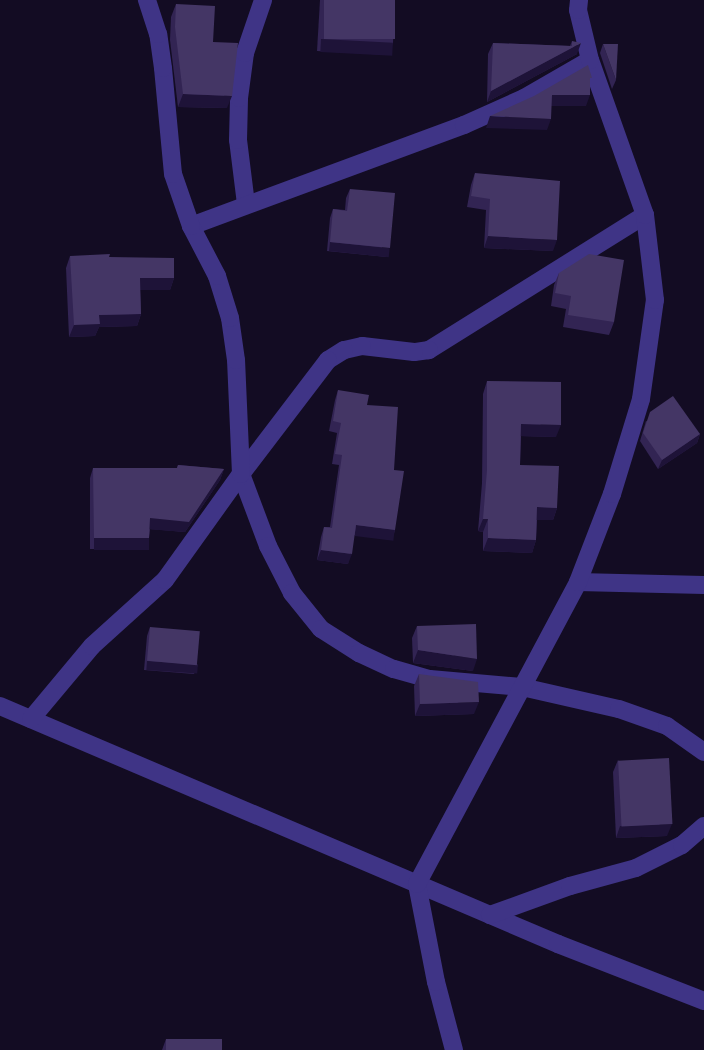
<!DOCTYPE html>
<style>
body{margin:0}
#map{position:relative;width:704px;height:1050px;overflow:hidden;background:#130c23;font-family:"Source Sans 3",sans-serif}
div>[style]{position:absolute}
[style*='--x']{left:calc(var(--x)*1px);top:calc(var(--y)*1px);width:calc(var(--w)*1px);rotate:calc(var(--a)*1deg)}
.minor>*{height:18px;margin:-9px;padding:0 9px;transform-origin:9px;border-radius:9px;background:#3f3486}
.wall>*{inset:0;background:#322453}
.shaded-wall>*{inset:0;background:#1e1338;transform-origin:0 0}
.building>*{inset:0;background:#443665;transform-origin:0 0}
span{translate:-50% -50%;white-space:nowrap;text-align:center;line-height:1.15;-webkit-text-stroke:6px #130c23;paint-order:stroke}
</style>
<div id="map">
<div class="minor">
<i style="--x:246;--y:204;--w:64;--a:-97.1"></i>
<i style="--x:238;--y:140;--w:42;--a:-88.6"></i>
<i style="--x:239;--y:98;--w:45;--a:-82.4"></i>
<i style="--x:245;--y:53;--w:56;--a:-71.2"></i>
<i style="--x:645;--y:215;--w:255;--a:148"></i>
<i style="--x:429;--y:350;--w:15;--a:172"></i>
<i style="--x:414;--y:352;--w:52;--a:-173.4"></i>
<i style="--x:362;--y:346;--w:18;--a:167"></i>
<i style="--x:344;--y:350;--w:19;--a:148"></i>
<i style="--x:328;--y:360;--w:143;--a:127.3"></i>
<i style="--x:241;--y:474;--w:77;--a:69.4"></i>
<i style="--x:268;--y:546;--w:53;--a:62.9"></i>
<i style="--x:292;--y:593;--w:46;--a:51.1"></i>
<i style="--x:321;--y:629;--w:45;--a:32.3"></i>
<i style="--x:359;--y:653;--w:38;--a:25"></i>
<i style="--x:394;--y:669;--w:37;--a:16"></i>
<i style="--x:430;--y:679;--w:92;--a:5"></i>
<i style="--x:522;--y:687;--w:99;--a:12.8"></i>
<i style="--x:619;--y:709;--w:51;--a:19.5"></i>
<i style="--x:667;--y:726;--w:45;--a:35.1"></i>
<i style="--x:191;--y:226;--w:291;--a:-20.3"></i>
<i style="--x:464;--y:125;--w:66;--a:-24.2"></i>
<i style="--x:524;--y:98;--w:76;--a:-29.9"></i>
<i style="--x:578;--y:582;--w:126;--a:1.4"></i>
<i style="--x:0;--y:706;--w:607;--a:23.1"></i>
<i style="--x:558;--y:944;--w:157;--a:21.3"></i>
<i style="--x:31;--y:719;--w:95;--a:-50.1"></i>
<i style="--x:92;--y:646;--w:98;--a:-42.1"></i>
<i style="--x:165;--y:580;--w:130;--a:-54.4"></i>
<i style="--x:241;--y:474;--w:114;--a:-92.5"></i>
<i style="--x:236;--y:360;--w:42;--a:-98.1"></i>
<i style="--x:230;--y:318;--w:44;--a:-107.2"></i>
<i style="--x:217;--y:276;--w:56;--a:-117.5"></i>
<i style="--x:191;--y:226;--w:55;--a:-109.1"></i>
<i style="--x:173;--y:174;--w:106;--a:-95.4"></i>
<i style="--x:163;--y:68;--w:34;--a:-98"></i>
<i style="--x:158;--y:34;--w:36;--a:-108"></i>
<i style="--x:490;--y:915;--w:85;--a:-19.9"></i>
<i style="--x:570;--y:886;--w:68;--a:-15.3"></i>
<i style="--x:636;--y:868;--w:51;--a:-26.6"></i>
<i style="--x:682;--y:845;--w:29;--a:-41"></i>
<i style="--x:454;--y:1050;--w:70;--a:-104.8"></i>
<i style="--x:436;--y:982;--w:100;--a:-101"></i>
<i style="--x:417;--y:884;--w:342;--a:-61.9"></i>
<i style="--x:578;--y:582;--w:94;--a:-68.9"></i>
<i style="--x:612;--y:494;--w:99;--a:-73"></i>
<i style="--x:641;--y:399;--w:100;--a:-82"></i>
<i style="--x:655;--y:300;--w:86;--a:-96.7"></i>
<i style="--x:645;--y:215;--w:164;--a:-109.5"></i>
<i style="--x:590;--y:60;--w:51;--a:-103.5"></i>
<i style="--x:578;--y:10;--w:10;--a:-84"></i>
</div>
<div class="wall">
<i style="clip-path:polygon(320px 0,395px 0,393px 43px,388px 55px,317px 51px)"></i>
<i style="clip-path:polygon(176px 4px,213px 42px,227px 108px,178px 107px,170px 40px,171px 17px)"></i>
<i style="clip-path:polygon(572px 41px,577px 54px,487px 102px,488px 54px,493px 43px,570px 46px)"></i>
<i style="clip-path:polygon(603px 44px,616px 80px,612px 89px,600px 53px)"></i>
<i style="clip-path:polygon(475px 173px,553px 251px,484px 248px,486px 210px,467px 207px,471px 185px)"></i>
<i style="clip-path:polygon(350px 189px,387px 257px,327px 251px,330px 218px,333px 209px,345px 210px,346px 198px)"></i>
<i style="clip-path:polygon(70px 256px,109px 257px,174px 278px,170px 290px,140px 290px,141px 314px,137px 326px,99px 327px,95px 336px,69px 337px,66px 268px)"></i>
<i style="clip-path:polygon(559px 273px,614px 322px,609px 335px,563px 327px,566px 309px,551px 306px,554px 285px)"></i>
<i style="clip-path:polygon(487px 381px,556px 437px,521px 436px,520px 465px,557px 508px,553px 520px,537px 520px,536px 540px,532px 553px,483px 551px,483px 532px,478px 531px,482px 483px,483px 394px)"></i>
<i style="clip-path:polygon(338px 390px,367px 405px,394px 470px,395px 530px,392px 540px,354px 535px,348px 564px,317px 560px,321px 537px,324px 527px,330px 527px,339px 465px,332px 464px,337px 433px,329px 431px,335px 400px)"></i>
<i style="clip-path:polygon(646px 421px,700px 434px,697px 443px,658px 469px,640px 441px)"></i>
<i style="clip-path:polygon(178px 465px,224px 469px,220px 480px,185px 532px,150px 529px,149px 538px,146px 549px,90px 549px,90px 478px,93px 468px,177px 468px)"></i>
<i style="clip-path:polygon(417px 626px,473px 671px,413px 663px,412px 638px)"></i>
<i style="clip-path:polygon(150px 627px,198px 665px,194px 674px,144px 670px,147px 636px)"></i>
<i style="clip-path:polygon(419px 674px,474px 714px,415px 716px,414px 686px)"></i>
<i style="clip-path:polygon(618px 760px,667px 836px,616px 838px,613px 772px)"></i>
<i style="clip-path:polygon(166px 1039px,222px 1050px,162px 1050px)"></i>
</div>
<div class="shaded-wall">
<i style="left:321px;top:39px;width:72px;height:13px;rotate:3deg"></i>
<i style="clip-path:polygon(581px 43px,577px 54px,487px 102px,491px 91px)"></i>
<i style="clip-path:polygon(183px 94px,232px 96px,227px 108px,178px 107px)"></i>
<i style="clip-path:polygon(552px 95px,590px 95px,586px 106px,547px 106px)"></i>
<i style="clip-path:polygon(490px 116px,551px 119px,547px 130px,486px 128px)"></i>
<i style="clip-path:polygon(488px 236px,557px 240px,553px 251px,484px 248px)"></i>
<i style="left:330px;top:242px;width:60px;height:9px;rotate:6deg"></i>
<i style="clip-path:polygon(140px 278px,174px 278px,170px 290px,136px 290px)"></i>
<i style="clip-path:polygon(141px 314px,137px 326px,99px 327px,95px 336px,69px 337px,74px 325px,99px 315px)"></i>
<i style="clip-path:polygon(521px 424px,561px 425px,556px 437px,516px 436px)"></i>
<i style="clip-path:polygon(700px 434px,697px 443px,658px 469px,662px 460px)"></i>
<i style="clip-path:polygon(224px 469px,220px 480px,185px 532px,146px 529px,150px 518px)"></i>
<i style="clip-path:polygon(537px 507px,557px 508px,553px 520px,533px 520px)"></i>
<i style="clip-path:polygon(483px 519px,488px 519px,483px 532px,478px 531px)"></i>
<i style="left:356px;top:525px;width:39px;height:11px;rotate:7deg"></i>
<i style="left:94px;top:538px;width:55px;height:12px"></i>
<i style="clip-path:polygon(488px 538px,536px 540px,532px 553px,483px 551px)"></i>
<i style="clip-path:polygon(321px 550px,352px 554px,348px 564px,317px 560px)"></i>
<i style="clip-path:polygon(418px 650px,477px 659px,473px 671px,413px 663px)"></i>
<i style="left:147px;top:661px;width:51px;height:9px;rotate:4deg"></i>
<i style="clip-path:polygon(479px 702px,474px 714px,415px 716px,420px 704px)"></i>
<i style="clip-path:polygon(672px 824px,667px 836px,616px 838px,620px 826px)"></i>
</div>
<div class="building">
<i style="left:324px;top:0;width:71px;height:39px"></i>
<i style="clip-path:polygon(176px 4px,215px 6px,213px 42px,238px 43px,232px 96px,183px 94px,175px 27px)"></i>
<i style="clip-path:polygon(572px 41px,581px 43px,491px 91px,493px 43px,572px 46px)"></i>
<i style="clip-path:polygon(603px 44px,618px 44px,616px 80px)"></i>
<i style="clip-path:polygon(588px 65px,592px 78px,590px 78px,590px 95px,552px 95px,551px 119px,490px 116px,534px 96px)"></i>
<i style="clip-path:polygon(475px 173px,560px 181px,557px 240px,488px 236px,490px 199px,471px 196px)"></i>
<i style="clip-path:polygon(350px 189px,395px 193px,390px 248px,330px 242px,333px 209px,347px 211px)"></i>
<i style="clip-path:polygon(110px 254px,109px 257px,174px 258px,174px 278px,140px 278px,141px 314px,99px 315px,100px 324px,74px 325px,70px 256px)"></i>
<i style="clip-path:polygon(589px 254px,624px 260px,614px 322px,568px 315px,571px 296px,555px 293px,559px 273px)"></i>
<i style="clip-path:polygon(487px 381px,561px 382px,561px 425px,521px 424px,520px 465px,559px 466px,557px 508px,537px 507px,536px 540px,488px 538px,488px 519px,483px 519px,487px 470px)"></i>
<i style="clip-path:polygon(338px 390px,369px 395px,367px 405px,398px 407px,394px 470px,404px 471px,395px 530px,356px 525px,352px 554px,321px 550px,324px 527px,332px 528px,342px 455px,335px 454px,341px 423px,333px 421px)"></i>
<i style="clip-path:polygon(673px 396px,700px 434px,662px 460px,643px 433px,650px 412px)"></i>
<i style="clip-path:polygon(178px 465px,224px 469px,189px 522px,150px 518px,149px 538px,94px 538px,93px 468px,177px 468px)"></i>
<i style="clip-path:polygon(476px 624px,477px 659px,418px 650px,417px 626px)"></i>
<i style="left:150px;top:627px;width:50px;height:34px;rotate:5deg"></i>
<i style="clip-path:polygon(419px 674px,478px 682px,479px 702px,420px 704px)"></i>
<i style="left:669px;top:758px;width:66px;height:51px;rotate:87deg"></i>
<i style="left:166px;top:1039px;width:56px;height:11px"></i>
</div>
</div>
